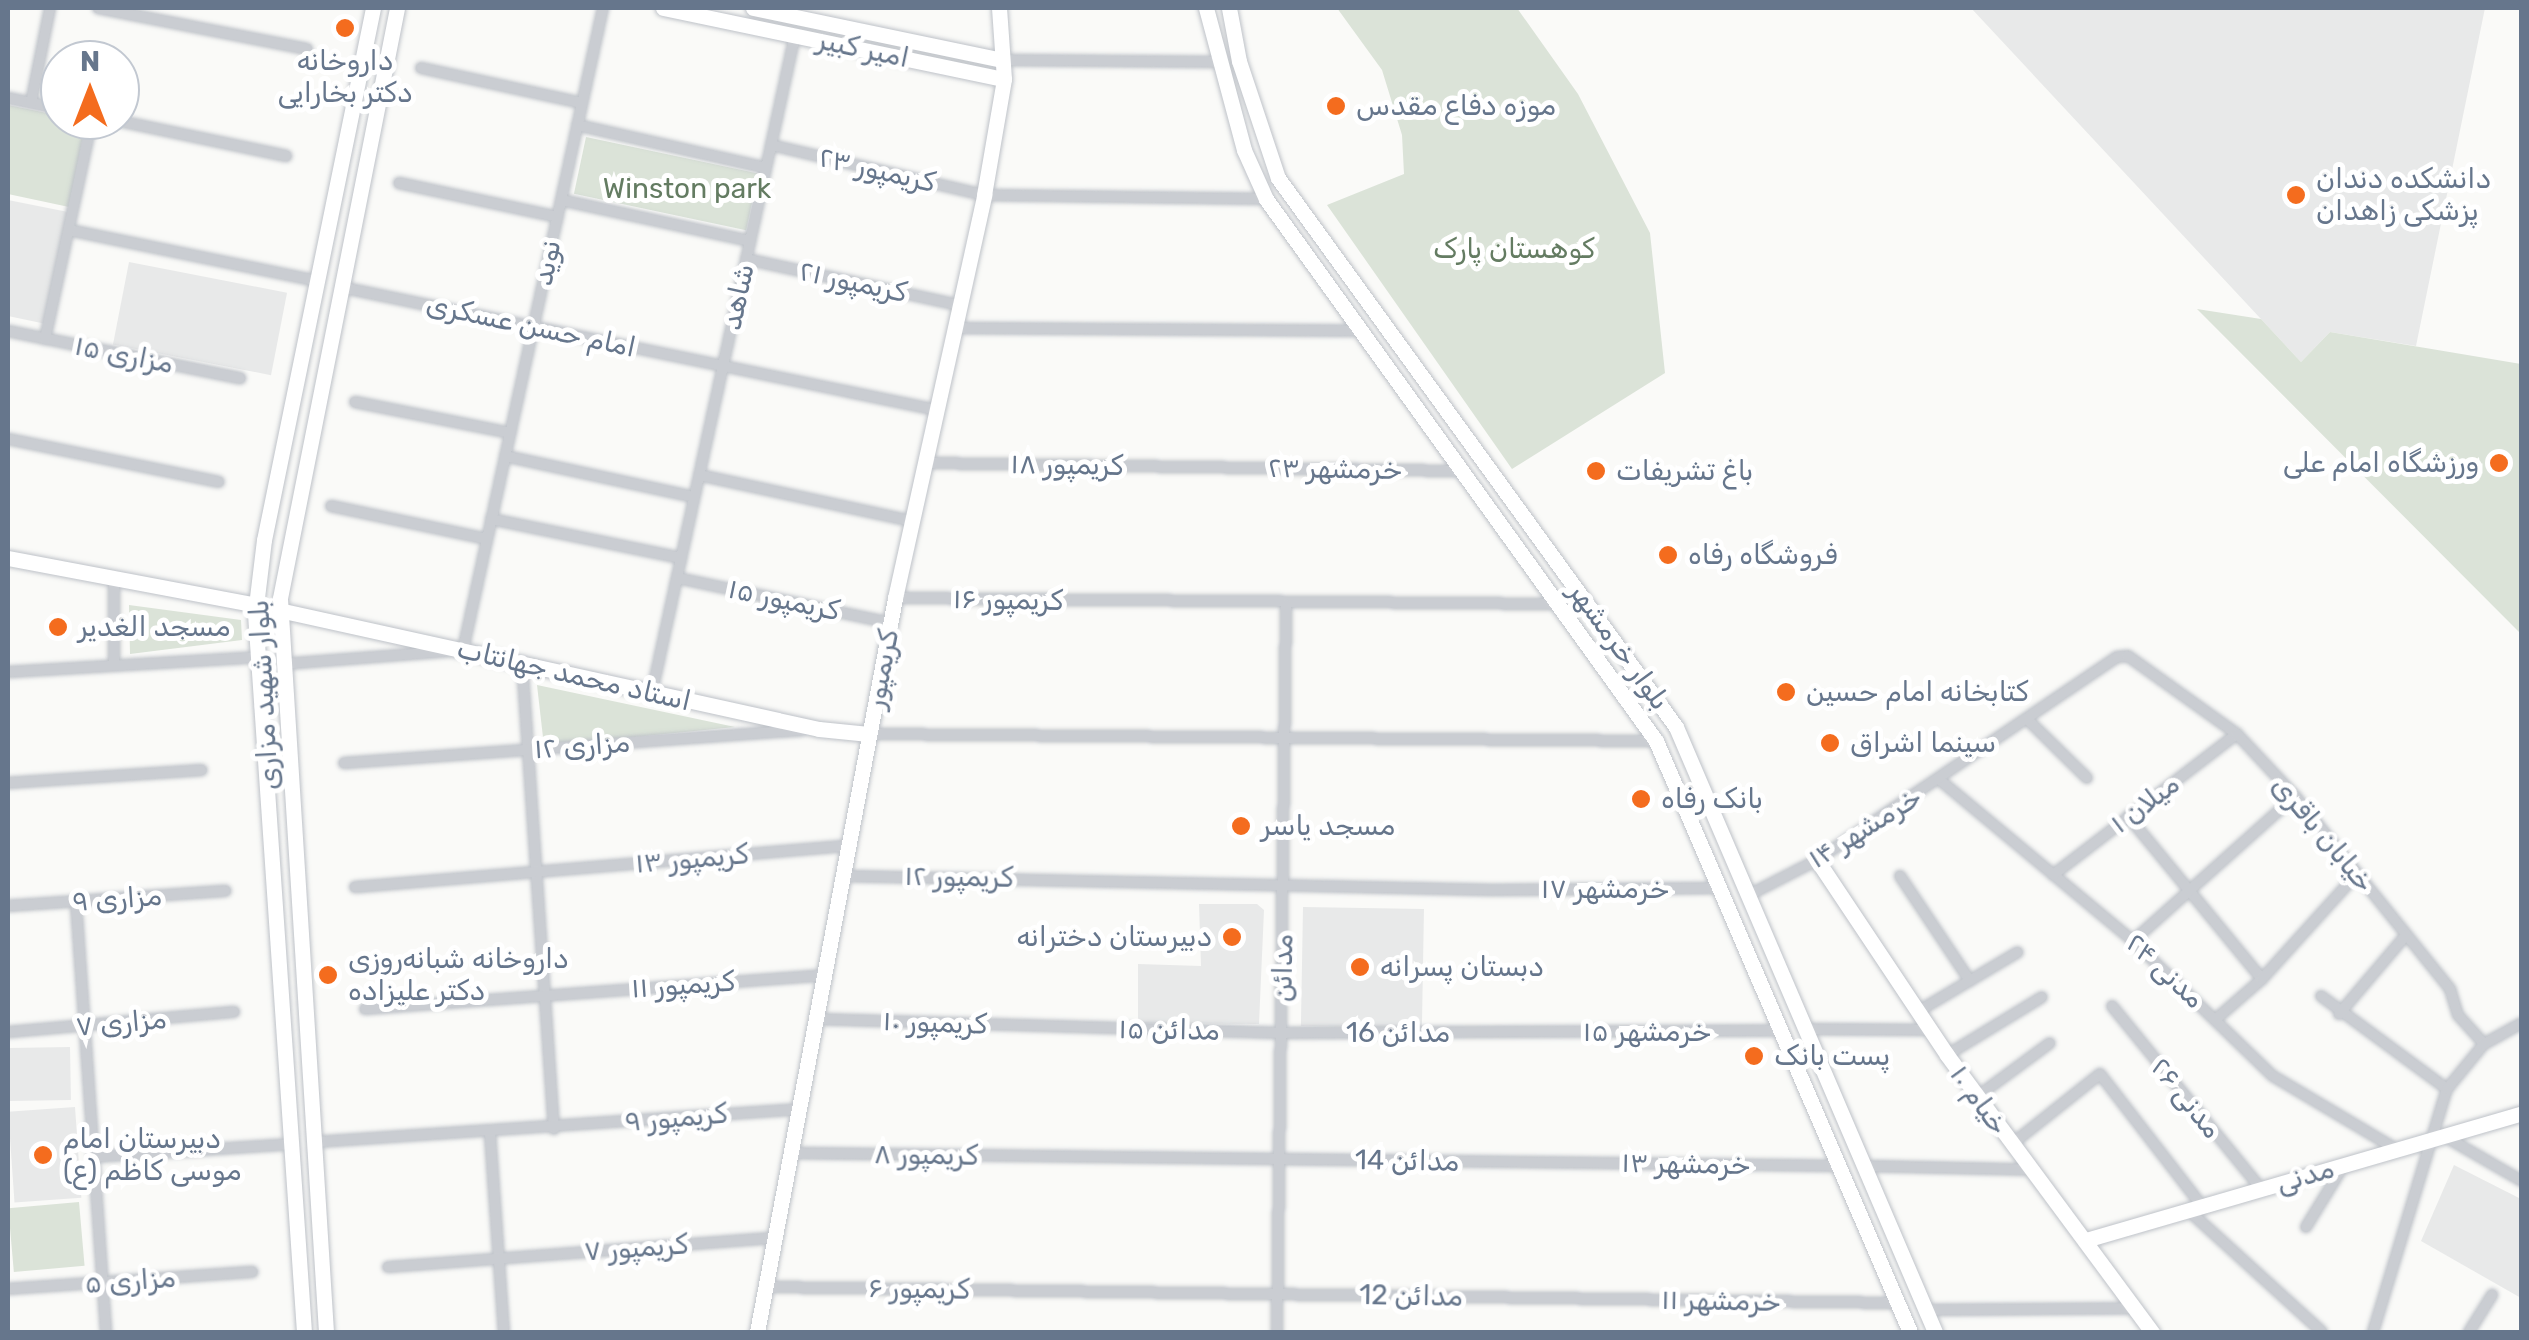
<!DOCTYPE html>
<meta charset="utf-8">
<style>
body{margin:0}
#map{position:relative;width:2529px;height:1340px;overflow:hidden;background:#fafaf8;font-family:Rubik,"Noto Sans Arabic",sans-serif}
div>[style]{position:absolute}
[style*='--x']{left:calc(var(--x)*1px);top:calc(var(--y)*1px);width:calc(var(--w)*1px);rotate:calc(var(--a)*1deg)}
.built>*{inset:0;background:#e8e9e9;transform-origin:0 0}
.green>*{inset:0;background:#dbe3d8;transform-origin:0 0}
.roads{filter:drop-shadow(0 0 2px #bec2c8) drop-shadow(0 0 2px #bec2c8)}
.street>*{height:10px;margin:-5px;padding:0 5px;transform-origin:5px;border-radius:5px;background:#cacdd2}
.secondary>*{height:15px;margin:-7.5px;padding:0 7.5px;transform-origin:7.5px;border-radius:7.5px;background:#fff}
.dots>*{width:28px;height:28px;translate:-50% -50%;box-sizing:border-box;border:5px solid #fff;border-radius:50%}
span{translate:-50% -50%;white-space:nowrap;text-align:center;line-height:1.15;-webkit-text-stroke:10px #fff;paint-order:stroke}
.street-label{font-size:28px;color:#66768c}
.poi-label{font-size:28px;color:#66768c}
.left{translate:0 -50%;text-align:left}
.right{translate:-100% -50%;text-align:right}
.park-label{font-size:28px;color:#647c62}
.frame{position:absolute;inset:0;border:10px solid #66768c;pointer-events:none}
.north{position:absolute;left:40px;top:40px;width:100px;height:100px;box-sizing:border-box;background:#fff;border:2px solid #c2c8d1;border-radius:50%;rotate:0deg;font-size:28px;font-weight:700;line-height:40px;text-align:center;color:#66768c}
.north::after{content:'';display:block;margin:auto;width:35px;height:45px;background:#f46c1e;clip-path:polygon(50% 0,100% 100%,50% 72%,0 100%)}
</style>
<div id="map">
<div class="built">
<i style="clip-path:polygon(1971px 8px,2485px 8px,2416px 346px,2330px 332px,2301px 362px)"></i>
<i style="clip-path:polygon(8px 200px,68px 212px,46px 324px,8px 316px)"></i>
<i style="left:129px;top:262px;width:161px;height:84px;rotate:11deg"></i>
<i style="clip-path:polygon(1199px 904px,1257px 904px,1264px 910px,1259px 1024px,1138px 1023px,1138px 964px,1201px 966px)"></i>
<i style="left:1303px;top:907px;width:121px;height:119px;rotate:1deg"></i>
<i style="left:70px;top:1047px;width:53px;height:62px;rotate:89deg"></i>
<i style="left:75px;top:1107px;width:91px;height:67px;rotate:86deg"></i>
<i style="clip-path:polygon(2454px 1165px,2521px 1199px,2521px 1298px,2421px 1241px)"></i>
</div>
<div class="green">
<i style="clip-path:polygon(1337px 8px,1517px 8px,1578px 94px,1650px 233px,1665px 373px,1512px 469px,1327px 205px,1404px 174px,1402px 135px,1382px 70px)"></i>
<i style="clip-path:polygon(8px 105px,86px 121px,69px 207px,8px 194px)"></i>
<i style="left:586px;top:137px;width:176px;height:58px;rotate:12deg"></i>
<i style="clip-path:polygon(2197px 309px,2261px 319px,2301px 362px,2330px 332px,2521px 364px,2521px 634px)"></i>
<i style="clip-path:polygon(129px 605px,241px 620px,242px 640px,130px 654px)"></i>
<i style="clip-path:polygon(537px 685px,735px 727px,544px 746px)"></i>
<i style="left:79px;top:1202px;width:64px;height:71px;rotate:85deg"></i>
</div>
<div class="roads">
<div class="street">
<i style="--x:98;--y:8;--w:213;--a:11.1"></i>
<i style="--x:1002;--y:60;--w:215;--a:0.5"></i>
<i style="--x:421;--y:68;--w:165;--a:12.3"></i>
<i style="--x:8;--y:98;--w:53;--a:11.9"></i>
<i style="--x:31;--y:103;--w:97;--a:-78.7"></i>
<i style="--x:114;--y:120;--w:176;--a:11.8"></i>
<i style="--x:577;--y:125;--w:194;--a:12.8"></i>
<i style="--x:771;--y:145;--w:219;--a:13.2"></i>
<i style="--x:984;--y:195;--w:282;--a:0.8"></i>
<i style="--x:399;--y:183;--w:162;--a:12.1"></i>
<i style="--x:561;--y:200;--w:193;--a:12.2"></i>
<i style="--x:69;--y:230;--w:253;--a:11.6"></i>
<i style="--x:746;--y:259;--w:218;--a:12.2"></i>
<i style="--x:340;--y:287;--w:610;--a:11.64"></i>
<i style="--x:954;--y:328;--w:403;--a:0.4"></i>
<i style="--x:8;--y:331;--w:237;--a:11.5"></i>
<i style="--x:45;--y:339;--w:224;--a:-77.9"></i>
<i style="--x:355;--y:402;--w:158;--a:11.3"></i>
<i style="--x:8;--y:439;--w:215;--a:11.5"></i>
<i style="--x:505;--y:456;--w:193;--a:12.2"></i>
<i style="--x:925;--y:463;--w:536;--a:0.86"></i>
<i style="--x:699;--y:475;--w:218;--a:12.2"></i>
<i style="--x:331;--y:506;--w:159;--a:11.9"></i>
<i style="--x:491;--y:519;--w:194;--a:11.6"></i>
<i style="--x:677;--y:578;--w:219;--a:11.9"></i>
<i style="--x:895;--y:598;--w:664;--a:0.52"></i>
<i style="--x:522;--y:661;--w:469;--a:86.1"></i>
<i style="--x:114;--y:662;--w:81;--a:-90"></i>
<i style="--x:283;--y:664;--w:181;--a:-4.4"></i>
<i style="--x:463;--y:650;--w:657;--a:-77.7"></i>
<i style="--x:8;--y:672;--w:249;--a:-3.4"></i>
<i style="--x:652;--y:692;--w:672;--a:-77.72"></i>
<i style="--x:2027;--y:719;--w:84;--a:44.5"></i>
<i style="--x:869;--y:734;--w:787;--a:0.51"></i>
<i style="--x:344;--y:763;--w:459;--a:-4.1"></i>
<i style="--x:1941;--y:781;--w:250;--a:39.8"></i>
<i style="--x:2133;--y:941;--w:194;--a:44"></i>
<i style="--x:2273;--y:1076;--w:143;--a:30.7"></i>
<i style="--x:8;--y:783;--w:194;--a:-3.8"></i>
<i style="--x:2128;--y:816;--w:211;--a:50.6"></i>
<i style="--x:2053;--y:875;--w:232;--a:-37.5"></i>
<i style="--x:842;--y:876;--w:650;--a:1.23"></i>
<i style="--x:1492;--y:890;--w:227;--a:-0.5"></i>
<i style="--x:1900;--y:876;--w:126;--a:56.3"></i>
<i style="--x:355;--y:887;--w:495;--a:-4.8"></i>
<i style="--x:1747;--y:896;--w:79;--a:-27.2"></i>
<i style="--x:1817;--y:860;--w:362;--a:-34.1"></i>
<i style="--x:2117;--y:657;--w:11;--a:-5"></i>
<i style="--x:2128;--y:656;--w:134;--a:35.6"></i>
<i style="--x:2237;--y:734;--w:85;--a:46.9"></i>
<i style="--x:2295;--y:796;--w:248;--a:51.2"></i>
<i style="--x:2450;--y:989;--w:27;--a:73"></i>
<i style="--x:2458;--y:1015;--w:39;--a:48"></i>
<i style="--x:76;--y:902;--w:431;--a:86"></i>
<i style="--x:8;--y:906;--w:218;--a:-4"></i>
<i style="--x:2133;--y:941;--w:217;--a:-41.8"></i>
<i style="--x:2321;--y:996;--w:157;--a:36.4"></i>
<i style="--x:2112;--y:1006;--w:236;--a:50.8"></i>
<i style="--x:365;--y:1009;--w:459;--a:-4.2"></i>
<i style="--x:1917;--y:1012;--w:117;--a:-30.7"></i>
<i style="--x:2339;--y:1014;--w:104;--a:-49.7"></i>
<i style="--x:814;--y:1019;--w:468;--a:1.7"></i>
<i style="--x:1282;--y:1033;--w:498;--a:-0.3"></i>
<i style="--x:2216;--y:1019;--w:61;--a:-41"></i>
<i style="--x:2262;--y:979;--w:142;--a:-47.9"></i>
<i style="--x:1805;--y:1029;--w:125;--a:0.5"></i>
<i style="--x:8;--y:1032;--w:227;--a:-5.1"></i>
<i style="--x:1947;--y:1055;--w:111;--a:-31.4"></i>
<i style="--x:1978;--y:1096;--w:89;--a:-36.4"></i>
<i style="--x:490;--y:1133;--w:199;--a:86"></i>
<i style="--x:2444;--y:1136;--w:90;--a:30"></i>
<i style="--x:317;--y:1142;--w:481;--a:-3.9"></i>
<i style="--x:2012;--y:1144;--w:112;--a:-38.5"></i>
<i style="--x:2100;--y:1074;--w:167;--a:52.3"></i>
<i style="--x:789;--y:1153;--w:1050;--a:0.71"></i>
<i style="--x:93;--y:1157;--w:200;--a:-3.7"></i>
<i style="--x:1864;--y:1166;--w:170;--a:1.3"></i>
<i style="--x:2188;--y:1210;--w:181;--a:42.3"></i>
<i style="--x:2306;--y:1227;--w:73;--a:-58.5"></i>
<i style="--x:388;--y:1267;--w:387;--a:-4.3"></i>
<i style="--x:765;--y:1287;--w:1133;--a:0.81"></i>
<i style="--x:8;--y:1289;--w:245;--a:-4"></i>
<i style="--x:1925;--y:1310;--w:209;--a:-0.5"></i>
<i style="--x:1277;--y:1332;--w:728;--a:-89.29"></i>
<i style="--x:2373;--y:1332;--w:254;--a:-73.1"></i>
<i style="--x:2447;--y:1089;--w:58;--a:-50.6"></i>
<i style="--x:2484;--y:1044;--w:43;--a:-28.9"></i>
<i style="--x:2469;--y:1332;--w:44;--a:-58.1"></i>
</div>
<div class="secondary">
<i style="--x:663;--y:8;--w:348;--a:11.8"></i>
<i style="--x:753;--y:8;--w:254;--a:11.8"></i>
<i style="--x:1206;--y:8;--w:147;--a:75"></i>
<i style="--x:1244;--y:150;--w:54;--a:65.8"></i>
<i style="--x:1266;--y:199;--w:668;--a:54.26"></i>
<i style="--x:1656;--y:741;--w:643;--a:66.74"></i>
<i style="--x:1229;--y:8;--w:54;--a:79.3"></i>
<i style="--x:1239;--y:61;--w:123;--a:71.6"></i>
<i style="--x:1278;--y:178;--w:678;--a:54.06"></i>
<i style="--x:1676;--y:727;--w:658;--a:66.82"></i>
<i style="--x:8;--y:558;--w:252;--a:10.7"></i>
<i style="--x:279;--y:610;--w:553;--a:12.43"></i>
<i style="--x:819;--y:729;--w:50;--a:5.7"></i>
<i style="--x:1817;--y:860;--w:234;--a:56.3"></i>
<i style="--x:1947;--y:1055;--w:345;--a:53.5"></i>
<i style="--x:2089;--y:1239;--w:451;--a:-16.2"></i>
<i style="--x:304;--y:1332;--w:720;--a:-93.9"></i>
<i style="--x:255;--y:614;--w:75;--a:-83.1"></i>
<i style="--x:264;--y:540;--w:543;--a:-78.42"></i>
<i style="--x:326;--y:1332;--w:735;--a:-93.59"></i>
<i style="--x:280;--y:598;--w:601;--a:-78.78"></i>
<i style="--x:757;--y:1332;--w:747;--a:-79.35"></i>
<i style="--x:895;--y:598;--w:413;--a:-77.5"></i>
<i style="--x:984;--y:195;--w:118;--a:-80.2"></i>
<i style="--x:1004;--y:79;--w:71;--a:-94"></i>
</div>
</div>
<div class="dots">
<i style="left:345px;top:28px;background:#f46c1e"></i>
<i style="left:1336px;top:106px;background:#f46c1e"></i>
<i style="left:2296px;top:195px;background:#f46c1e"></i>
<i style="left:2499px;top:463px;background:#f46c1e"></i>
<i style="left:1596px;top:471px;background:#f46c1e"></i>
<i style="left:1668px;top:555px;background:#f46c1e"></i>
<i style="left:58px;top:627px;background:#f46c1e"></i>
<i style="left:1786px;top:692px;background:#f46c1e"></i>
<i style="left:1830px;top:743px;background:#f46c1e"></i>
<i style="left:1641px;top:799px;background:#f46c1e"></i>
<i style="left:1241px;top:826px;background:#f46c1e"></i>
<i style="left:1232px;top:937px;background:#f46c1e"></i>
<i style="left:1360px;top:967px;background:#f46c1e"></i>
<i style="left:328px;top:975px;background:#f46c1e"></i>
<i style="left:1754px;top:1056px;background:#f46c1e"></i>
<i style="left:43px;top:1155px;background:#f46c1e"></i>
</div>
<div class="street-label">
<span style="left:863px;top:49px;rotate:12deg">امیر کبیر</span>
<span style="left:877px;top:170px;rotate:13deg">کریمپور ۲۳</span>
<span style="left:547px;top:263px;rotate:-78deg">نوید</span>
<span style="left:853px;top:282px;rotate:12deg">کریمپور ۲۱</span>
<span style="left:738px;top:297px;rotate:-78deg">شاهد</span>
<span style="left:531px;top:326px;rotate:12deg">امام حسن عسکری</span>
<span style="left:124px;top:355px;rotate:11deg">مزاری ۱۵</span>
<span style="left:1067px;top:465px;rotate:1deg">کریمپور ۱۸</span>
<span style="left:1335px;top:469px;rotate:1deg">خرمشهر ۲۳</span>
<span style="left:784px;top:600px;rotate:12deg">کریمپور ۱۵</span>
<span style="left:1008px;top:600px;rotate:1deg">کریمپور ۱۶</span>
<span style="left:1619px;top:646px;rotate:54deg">بلوار خرمشهر</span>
<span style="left:882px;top:669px;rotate:-79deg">کریمپور</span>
<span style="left:574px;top:675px;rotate:13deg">استاد محمد جهانتاب</span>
<span style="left:264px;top:695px;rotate:-93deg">بلوار شهید مزاری</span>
<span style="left:582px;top:746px;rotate:-4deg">مزاری ۱۲</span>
<span style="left:2145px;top:804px;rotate:-37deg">میلان ۱</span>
<span style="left:1865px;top:828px;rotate:-32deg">خرمشهر ۱۴</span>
<span style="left:2323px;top:834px;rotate:50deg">خیابان باقری</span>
<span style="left:692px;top:859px;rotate:-5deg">کریمپور ۱۳</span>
<span style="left:959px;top:877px;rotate:1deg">کریمپور ۱۲</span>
<span style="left:1605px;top:889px">خرمشهر ۱۷</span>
<span style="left:117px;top:899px;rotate:-4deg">مزاری ۹</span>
<span style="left:1283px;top:968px;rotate:-89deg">مدائن</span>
<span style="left:2165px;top:971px;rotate:43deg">مدنی ۲۴</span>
<span style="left:683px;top:985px;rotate:-4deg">کریمپور ۱۱</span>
<span style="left:121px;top:1023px;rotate:-5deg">مزاری ۷</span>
<span style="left:935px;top:1023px;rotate:2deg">کریمپور ۱۰</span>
<span style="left:1169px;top:1030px;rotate:1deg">مدائن ۱۵</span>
<span style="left:1647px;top:1032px">خرمشهر ۱۵</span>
<span style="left:1398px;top:1033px">مدائن 16</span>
<span style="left:2186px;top:1098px;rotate:51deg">مدنی ۲۶</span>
<span style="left:1979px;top:1100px;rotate:54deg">خیام ۱۰</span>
<span style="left:676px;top:1118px;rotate:-5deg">کریمپور ۹</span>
<span style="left:926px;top:1155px;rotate:1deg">کریمپور ۸</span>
<span style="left:1407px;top:1161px;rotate:1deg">مدائن 14</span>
<span style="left:1686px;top:1164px;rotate:1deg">خرمشهر ۱۳</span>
<span style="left:2305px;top:1176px;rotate:-16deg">مدنی</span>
<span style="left:636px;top:1248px;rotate:-4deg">کریمپور ۷</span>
<span style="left:130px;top:1281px;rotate:-4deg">مزاری ۵</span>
<span style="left:919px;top:1289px;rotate:1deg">کریمپور ۶</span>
<span style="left:1411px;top:1296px;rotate:1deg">مدائن 12</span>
<span style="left:1721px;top:1301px;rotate:1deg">خرمشهر ۱۱</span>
</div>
<div class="poi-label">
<span style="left:345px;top:77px">داروخانه<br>دکتر بخارایی</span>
<span class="left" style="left:1356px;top:106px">موزه دفاع مقدس</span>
<span class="left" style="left:2316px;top:195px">دانشکده دندان<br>پزشکی زاهدان</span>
<span class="right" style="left:2479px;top:463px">ورزشگاه امام علی</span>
<span class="left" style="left:1616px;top:471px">باغ تشریفات</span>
<span class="left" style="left:1688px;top:555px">فروشگاه رفاه</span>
<span class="left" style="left:78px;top:627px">مسجد الغدیر</span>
<span class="left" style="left:1806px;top:692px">کتابخانه امام حسین</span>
<span class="left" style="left:1850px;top:743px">سینما اشراق</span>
<span class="left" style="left:1661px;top:799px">بانک رفاه</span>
<span class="left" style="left:1261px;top:826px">مسجد یاسر</span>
<span class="right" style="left:1212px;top:937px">دبیرستان دخترانه</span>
<span class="left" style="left:348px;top:975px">داروخانه شبانه‌روزی<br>دکتر علیزاده</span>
<span class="left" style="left:1380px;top:967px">دبستان پسرانه</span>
<span class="left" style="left:1774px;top:1056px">پست بانک</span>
<span class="left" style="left:63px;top:1155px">دبیرستان امام<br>موسی کاظم (ع)</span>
</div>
<div class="park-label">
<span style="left:687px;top:189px">Winston park</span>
<span style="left:1514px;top:249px">کوهستان پارک</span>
</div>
<div class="frame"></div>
<div class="north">N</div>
</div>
